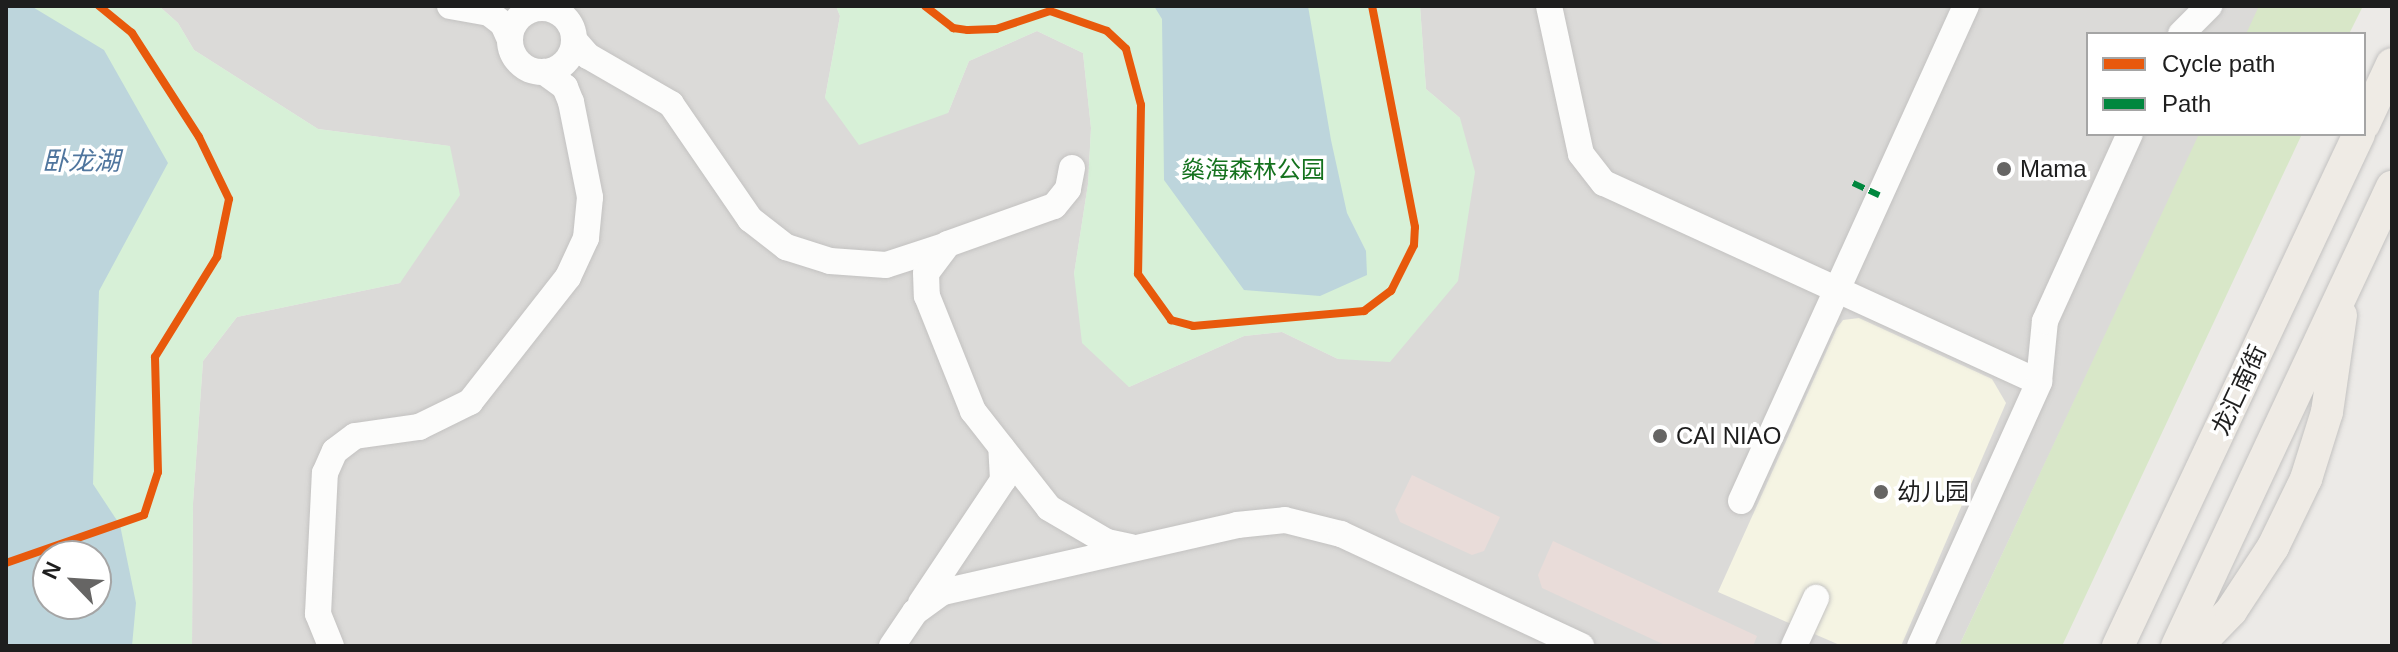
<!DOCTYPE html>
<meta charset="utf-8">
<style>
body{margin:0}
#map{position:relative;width:2398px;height:652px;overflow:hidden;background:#eceae7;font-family:Helvetica,"Noto Sans SC",sans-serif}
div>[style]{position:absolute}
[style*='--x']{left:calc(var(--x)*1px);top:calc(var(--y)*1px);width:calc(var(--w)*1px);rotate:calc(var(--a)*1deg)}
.residential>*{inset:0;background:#dbdad8}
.commercial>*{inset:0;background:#e9dcd9}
.education>*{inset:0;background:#f5f4e3}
.grass>*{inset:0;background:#d8e7c8}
.park>*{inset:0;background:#d7f0d7}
.water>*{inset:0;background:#bdd5dc}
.roads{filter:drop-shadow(0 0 2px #c3c2c1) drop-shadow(0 0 2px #c3c2c1)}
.minor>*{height:26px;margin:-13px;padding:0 13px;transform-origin:13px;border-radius:13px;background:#fcfcfb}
.minor>.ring{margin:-13px;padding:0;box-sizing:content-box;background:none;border:26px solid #fcfcfb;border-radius:50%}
.major>*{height:32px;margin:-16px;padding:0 16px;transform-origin:16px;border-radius:16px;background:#efebe5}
.quiet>*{height:6px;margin-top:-3px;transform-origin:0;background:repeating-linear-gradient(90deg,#00873e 0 12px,transparent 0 18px)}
.cycleway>*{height:8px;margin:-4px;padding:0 4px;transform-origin:4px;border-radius:4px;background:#e8590c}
.dots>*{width:22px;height:22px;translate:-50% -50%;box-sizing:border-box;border:4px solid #fff;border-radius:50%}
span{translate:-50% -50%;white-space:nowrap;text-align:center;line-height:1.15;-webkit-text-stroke:7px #fff;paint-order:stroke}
.poi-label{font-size:24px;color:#1e1e1e}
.left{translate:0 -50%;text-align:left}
.park-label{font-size:24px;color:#15721e}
.street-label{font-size:24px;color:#1e1e1e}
.water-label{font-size:26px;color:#50769e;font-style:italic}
.frame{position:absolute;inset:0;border:8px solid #1e1e1e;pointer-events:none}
.legend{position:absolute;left:2086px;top:32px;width:280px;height:104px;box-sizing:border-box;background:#fff;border:2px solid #a5a5a5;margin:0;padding:10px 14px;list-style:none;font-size:24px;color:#1e1e1e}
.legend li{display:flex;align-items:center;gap:16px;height:40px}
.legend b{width:40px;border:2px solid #a5a5a5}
.north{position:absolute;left:32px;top:540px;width:80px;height:80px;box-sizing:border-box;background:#fff;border:2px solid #a5a5a5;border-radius:50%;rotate:295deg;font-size:22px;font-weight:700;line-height:32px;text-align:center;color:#1e1e1e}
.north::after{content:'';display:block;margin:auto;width:28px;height:36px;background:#666564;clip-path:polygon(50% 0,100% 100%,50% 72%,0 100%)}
</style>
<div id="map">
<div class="residential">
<i style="clip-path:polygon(159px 6px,836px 6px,840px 16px,825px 98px,948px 113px,969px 61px,1037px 31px,1083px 53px,1091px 128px,1088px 184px,1074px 274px,1129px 387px,1244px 336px,1282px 332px,1338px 359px,1460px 118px,1426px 89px,1420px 6px,2260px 6px,2247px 34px,2088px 34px,2088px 134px,2200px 134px,1959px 646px,192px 646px,193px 503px,203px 361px,237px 317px,400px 283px,449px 146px,318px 129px,194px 50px,178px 23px)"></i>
</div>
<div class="commercial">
<i style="clip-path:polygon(1412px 475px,1500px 517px,1484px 551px,1472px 555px,1400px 522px,1395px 510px)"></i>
<i style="clip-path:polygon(1553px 541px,1757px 636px,1753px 646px,1667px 646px,1542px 588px,1538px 575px)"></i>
</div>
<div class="education">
<i style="clip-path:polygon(1859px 318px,1992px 379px,2006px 403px,1901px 646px,1842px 646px,1718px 592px,1837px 328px,1843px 320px)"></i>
</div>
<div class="grass">
<i style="clip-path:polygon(2259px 6px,2363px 6px,2349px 34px,2246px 34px)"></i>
<i style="clip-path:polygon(2199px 134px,2302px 134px,2062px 646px,1959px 646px)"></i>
</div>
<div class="park">
<i style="clip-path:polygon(evenodd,6px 6px,159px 6px,178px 23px,194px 50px,318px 129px,450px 146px,460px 195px,400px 283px,237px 317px,203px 361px,193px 503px,192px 646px,6px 646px,6px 6px,48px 556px,96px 556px,96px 604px,48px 604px,48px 556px)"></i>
<i style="clip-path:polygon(836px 6px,1420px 6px,1426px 89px,1460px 118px,1475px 172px,1458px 281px,1390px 362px,1338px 359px,1282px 332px,1244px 336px,1129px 387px,1082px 343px,1074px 274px,1088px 184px,1091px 128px,1083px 53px,1037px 31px,969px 61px,948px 113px,859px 145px,825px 98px,840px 16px)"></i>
</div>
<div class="water">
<i style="clip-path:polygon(evenodd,6px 6px,31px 6px,104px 50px,168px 163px,99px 291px,93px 484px,120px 525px,136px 603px,132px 646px,6px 646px,6px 6px,48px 556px,96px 556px,96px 604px,48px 604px,48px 556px)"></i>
<i style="clip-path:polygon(1154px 6px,1308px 6px,1331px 140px,1347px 213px,1366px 251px,1367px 275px,1320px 296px,1244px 290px,1164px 180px,1162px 19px)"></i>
</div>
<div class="roads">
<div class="minor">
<i style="--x:450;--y:6;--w:40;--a:10"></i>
<i style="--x:489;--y:13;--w:18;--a:38"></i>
<i style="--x:503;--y:24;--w:17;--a:66"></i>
<i style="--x:1549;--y:6;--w:151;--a:77.8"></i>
<i style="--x:1581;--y:154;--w:37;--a:52"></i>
<i style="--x:1604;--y:183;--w:478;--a:24.6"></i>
<i class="ring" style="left:510px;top:8px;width:38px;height:38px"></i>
<i style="--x:2181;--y:34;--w:40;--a:-45"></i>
<i style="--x:574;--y:40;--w:21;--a:49"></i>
<i style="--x:588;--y:56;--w:96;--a:30"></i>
<i style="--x:671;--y:104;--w:140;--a:55.5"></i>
<i style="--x:750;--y:219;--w:46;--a:37.9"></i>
<i style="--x:786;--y:247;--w:46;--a:17.7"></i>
<i style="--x:830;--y:261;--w:56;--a:4.1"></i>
<i style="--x:886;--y:265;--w:61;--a:-18.1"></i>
<i style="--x:1072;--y:168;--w:21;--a:101"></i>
<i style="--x:1068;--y:189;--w:22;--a:129"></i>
<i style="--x:1054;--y:206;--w:113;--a:160.3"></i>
<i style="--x:948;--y:244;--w:36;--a:127"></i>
<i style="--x:926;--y:273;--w:23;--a:88"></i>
<i style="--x:927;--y:296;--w:124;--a:68.2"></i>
<i style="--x:973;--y:411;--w:123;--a:51.9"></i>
<i style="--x:1049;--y:508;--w:67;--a:30.4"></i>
<i style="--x:1107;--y:542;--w:24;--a:12"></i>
<i style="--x:1741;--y:501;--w:544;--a:-65.56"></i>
<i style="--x:921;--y:603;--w:148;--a:-56.3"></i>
<i style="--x:1003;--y:480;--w:33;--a:-93"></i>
<i style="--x:331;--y:646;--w:35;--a:-112"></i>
<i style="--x:318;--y:614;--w:141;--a:-87.2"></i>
<i style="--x:325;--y:473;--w:24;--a:-66"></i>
<i style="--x:335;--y:451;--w:25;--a:-37"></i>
<i style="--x:355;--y:436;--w:65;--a:-8"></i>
<i style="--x:419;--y:427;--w:57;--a:-26.1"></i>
<i style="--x:470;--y:402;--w:159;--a:-51.9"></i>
<i style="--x:568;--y:277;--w:43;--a:-65.2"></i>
<i style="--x:586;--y:238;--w:41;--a:-84.4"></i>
<i style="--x:590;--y:197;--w:97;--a:-101.3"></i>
<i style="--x:571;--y:102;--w:16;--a:-112"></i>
<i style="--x:565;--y:87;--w:26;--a:-144"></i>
<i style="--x:892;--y:646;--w:41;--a:-55.9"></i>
<i style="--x:915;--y:612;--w:34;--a:-36"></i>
<i style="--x:943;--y:592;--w:302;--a:-12.8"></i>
<i style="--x:1237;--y:525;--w:48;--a:-5.9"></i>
<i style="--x:1285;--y:520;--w:58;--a:14"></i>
<i style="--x:1341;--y:534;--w:265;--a:25"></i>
<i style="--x:1794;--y:646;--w:53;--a:-65.4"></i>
<i style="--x:1920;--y:646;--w:290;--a:-65.7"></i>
<i style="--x:2039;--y:382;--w:61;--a:-84.4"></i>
<i style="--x:2045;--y:321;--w:205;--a:-65.6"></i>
</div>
<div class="major">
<i style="--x:2364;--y:124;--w:66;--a:-65"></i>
<i style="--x:2118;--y:646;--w:566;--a:-64.79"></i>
<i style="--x:2177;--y:646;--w:507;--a:-64.9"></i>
<i style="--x:2197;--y:646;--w:49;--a:-45.8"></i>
<i style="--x:2231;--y:611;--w:77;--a:-56.7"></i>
<i style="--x:2273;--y:547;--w:76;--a:-64.1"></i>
<i style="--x:2306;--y:479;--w:70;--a:-72.6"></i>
<i style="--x:2327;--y:412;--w:98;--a:-81.8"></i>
</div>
</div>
<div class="quiet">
<i style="--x:1853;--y:183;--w:29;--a:25"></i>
</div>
<div class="cycleway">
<i style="--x:925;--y:6;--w:36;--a:38"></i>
<i style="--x:953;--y:28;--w:15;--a:8"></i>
<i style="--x:968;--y:30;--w:28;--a:-2"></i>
<i style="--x:996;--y:29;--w:57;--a:-18.4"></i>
<i style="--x:1050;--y:11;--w:60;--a:19.3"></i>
<i style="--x:1107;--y:31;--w:26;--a:43"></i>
<i style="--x:1126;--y:49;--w:58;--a:75"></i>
<i style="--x:1141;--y:105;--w:169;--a:91"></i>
<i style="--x:1138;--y:274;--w:57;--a:54.3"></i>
<i style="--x:1171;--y:320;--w:23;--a:15"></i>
<i style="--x:1193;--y:326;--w:172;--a:-5"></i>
<i style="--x:1364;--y:311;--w:34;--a:-37"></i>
<i style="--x:1391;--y:291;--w:51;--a:-63.4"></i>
<i style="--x:1414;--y:245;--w:18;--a:-87"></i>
<i style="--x:1415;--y:227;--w:225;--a:-101"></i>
<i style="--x:6;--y:563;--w:146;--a:-19.2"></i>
<i style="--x:144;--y:515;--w:45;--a:-72"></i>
<i style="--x:158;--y:472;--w:115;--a:-91.5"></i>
<i style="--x:155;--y:357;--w:118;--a:-58.2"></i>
<i style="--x:217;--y:257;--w:59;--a:-78.3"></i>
<i style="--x:229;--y:199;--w:69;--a:-115.8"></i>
<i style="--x:199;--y:137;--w:124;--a:-122.8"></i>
<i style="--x:132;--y:33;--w:43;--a:-140.7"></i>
</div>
<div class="dots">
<i style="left:2004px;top:169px;background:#666564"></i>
<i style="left:1660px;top:436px;background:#666564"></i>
<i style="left:1881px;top:492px;background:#666564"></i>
</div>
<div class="poi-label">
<span class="left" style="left:2020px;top:169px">Mama</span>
<span class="left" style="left:1676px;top:436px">CAI NIAO</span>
<span class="left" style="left:1897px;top:492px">幼儿园</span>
</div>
<div class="park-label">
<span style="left:1253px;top:170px">燊海森林公园</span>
</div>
<div class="street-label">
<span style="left:2239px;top:390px;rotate:-65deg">龙汇南街</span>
</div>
<div class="water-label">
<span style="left:81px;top:162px">卧龙湖</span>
</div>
<div class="frame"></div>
<ul class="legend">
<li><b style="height:10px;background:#e8590c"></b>Cycle path</li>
<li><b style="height:10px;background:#00873e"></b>Path</li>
</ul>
<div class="north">N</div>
</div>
